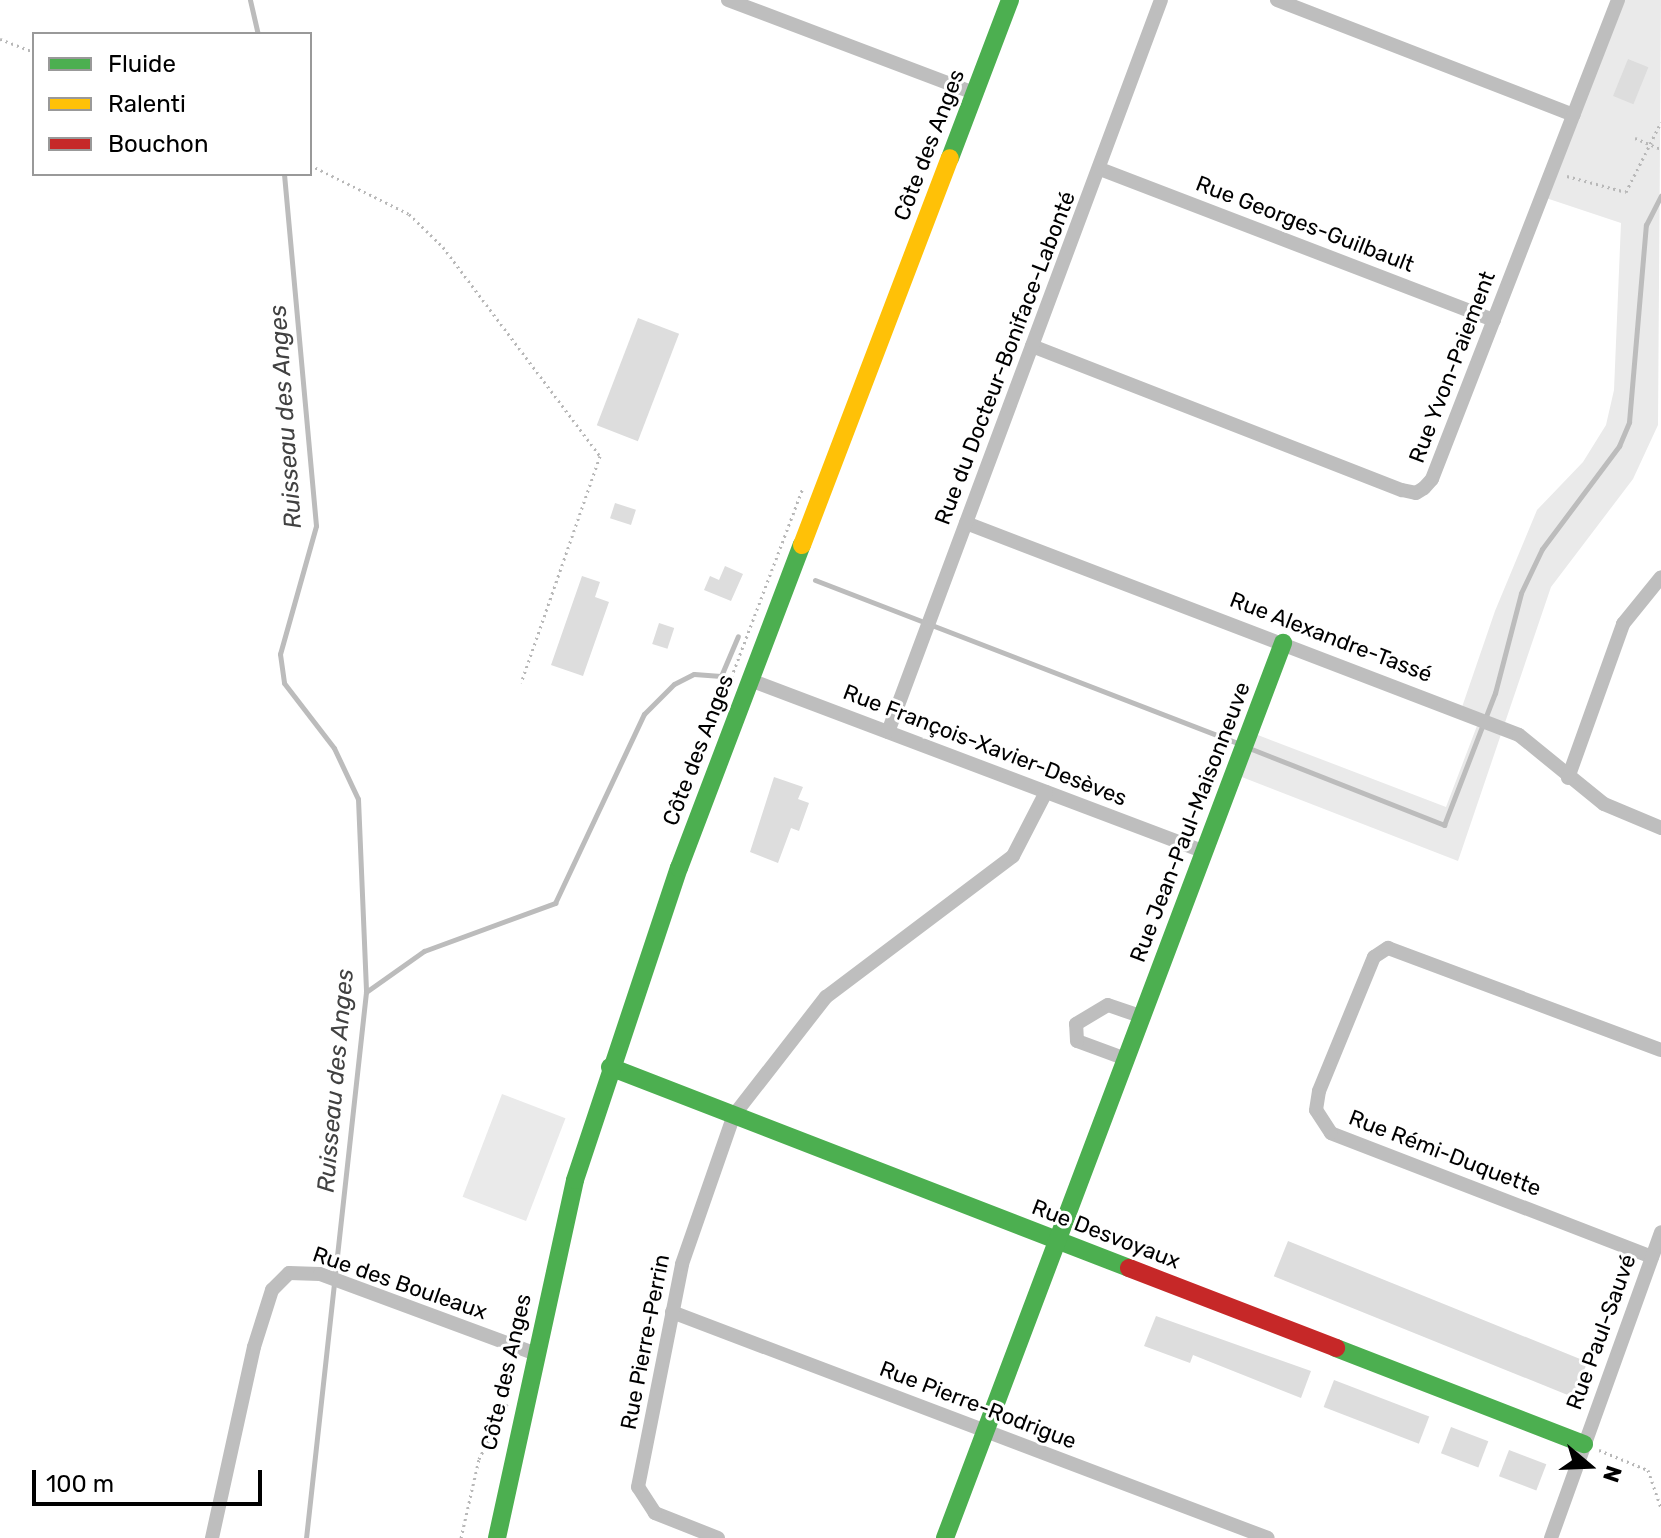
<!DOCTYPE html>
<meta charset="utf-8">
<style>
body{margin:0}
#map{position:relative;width:1661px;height:1538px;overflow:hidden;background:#fff;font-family:Rubik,sans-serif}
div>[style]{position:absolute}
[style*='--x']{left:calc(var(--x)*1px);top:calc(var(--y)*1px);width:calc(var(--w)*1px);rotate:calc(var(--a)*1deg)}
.green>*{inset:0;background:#eaeaea;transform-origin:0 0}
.stream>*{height:5px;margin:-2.5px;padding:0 2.5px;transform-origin:2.5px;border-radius:2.5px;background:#bcbcbc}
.building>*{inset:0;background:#ddd;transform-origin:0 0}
.path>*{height:3px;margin-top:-1.5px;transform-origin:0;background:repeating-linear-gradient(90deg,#b8b8b8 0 2px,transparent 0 6px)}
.street>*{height:14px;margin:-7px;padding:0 7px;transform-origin:7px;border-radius:7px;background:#bebebe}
.fast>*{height:18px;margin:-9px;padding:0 9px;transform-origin:9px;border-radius:9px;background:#4caf50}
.slow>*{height:18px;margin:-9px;padding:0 9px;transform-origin:9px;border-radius:9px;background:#ffc107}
.jam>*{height:18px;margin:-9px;padding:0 9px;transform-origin:9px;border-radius:9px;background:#c62828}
span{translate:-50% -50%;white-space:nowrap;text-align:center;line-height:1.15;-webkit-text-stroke:6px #fff;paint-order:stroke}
.street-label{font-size:22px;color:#000}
.water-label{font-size:24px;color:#414141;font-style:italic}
.legend{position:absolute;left:32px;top:32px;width:280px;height:144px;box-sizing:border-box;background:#fff;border:2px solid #999;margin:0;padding:10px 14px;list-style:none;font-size:24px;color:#000}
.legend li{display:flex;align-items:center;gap:16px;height:40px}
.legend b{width:40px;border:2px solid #999}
.north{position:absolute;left:1549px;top:1426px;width:80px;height:80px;-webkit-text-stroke:6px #fff;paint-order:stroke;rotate:109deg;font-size:22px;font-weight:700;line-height:32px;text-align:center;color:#000}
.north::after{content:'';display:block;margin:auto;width:28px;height:36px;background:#000;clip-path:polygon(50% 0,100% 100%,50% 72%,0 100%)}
.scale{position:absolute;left:32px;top:1470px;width:230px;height:36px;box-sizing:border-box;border:4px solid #000;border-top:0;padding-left:10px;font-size:24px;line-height:28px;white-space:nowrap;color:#000;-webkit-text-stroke:6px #fff;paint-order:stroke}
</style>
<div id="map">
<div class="green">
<i style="clip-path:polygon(1620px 0,1661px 0,1658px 425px,1633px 479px,1551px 587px,1458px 861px,1234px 774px,1250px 732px,1446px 807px,1480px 718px,1461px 710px,1495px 611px,1537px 510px,1583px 462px,1606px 425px,1614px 390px,1621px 223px,1537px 195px)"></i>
<i style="left:502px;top:1094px;width:68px;height:110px;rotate:21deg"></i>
</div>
<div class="stream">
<i style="--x:250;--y:0;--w:35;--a:77"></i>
<i style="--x:284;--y:174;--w:353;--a:84.8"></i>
<i style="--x:316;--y:526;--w:133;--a:105.7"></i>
<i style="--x:280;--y:654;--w:29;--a:82"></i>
<i style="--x:284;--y:683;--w:82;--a:52.4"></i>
<i style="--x:334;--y:748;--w:56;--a:64.8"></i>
<i style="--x:358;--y:799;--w:193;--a:87.6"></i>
<i style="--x:366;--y:992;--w:549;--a:96.27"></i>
<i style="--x:815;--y:580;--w:456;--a:21.1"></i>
<i style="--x:1249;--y:748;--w:210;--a:21.5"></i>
<i style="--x:1444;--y:825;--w:142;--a:-68.9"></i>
<i style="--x:1495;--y:693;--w:103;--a:-75.4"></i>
<i style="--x:1521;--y:593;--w:49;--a:-64.5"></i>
<i style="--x:1542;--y:549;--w:129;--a:-53.2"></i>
<i style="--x:1619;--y:446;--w:26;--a:-67"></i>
<i style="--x:1629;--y:422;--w:198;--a:-85.1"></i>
<i style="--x:1646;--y:225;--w:33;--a:-63"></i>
<i style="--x:366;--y:992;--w:71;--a:-35.3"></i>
<i style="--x:424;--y:951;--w:140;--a:-20.1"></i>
<i style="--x:555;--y:903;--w:209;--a:-64.8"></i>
<i style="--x:644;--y:714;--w:42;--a:-45"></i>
<i style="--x:674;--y:684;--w:22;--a:-27"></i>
<i style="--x:694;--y:674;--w:27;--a:4"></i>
<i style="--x:721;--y:676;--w:43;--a:-67"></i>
</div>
<div class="building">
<i style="left:1628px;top:59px;width:22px;height:40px;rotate:22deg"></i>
<i style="left:638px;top:318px;width:44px;height:115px;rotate:21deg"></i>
<i style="left:615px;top:503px;width:22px;height:16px;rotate:18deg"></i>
<i style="clip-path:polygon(725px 566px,743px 574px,731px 601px,704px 590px,710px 576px,719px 580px)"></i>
<i style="clip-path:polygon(582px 576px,600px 582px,595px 597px,609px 602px,583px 676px,551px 665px)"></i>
<i style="left:659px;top:623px;width:16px;height:22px;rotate:18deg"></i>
<i style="clip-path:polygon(774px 777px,803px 787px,798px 799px,809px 803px,799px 831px,791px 828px,778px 863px,750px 852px)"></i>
<i style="left:1288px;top:1241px;width:323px;height:38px;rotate:22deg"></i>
<i style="clip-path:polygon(1156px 1316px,1311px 1371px,1301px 1398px,1193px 1355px,1190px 1363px,1144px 1346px)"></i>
<i style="left:1334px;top:1380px;width:102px;height:29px;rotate:21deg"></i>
<i style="left:1451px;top:1427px;width:40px;height:28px;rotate:21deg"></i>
<i style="left:1509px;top:1450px;width:40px;height:28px;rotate:21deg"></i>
</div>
<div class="path">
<i style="--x:0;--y:39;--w:36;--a:21"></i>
<i style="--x:1635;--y:138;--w:28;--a:23"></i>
<i style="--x:310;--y:165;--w:110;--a:26.3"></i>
<i style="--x:409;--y:214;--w:47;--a:44.1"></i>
<i style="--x:443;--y:247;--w:261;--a:53.1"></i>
<i style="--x:600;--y:456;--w:240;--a:109.2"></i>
<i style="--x:1567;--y:176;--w:61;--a:15.2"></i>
<i style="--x:1626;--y:192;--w:78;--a:-63.4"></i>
<i style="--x:708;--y:739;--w:268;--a:-69.3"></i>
<i style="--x:1599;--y:1450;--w:53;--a:22.2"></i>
<i style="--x:1648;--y:1470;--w:40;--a:71.1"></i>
<i style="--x:461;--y:1538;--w:81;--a:-77.2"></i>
<i style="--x:479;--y:1459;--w:62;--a:-63"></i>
</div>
<div class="street">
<i style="--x:728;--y:0;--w:263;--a:20.7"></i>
<i style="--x:1277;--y:0;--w:318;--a:21.2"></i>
<i style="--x:1100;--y:169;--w:422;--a:21"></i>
<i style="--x:1032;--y:346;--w:397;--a:21.3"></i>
<i style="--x:1402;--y:490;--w:14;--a:12"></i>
<i style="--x:1416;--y:493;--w:9;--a:-32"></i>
<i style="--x:1424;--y:488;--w:12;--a:-48"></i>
<i style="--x:1432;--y:479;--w:514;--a:-68.78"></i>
<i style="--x:966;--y:523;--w:592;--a:20.97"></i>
<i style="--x:1519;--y:735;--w:109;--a:39.1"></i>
<i style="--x:1604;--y:804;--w:62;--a:22.8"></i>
<i style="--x:750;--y:680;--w:485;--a:20.7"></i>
<i style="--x:888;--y:732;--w:781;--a:-69.55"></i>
<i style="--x:1568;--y:778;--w:164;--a:-70.3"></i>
<i style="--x:1623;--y:624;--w:60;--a:-51"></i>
<i style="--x:1126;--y:1059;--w:52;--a:-159.8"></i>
<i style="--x:1077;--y:1041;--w:17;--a:-93"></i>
<i style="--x:1076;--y:1024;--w:37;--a:-31"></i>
<i style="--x:1108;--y:1005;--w:36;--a:19"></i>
<i style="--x:1652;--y:1257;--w:344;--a:-158.9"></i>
<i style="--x:1331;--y:1133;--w:27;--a:-123"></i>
<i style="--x:1316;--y:1110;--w:19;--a:-81"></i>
<i style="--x:1319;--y:1091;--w:145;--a:-67.7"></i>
<i style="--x:1374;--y:957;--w:17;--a:-33"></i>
<i style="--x:1388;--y:948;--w:291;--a:20.5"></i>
<i style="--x:672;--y:1312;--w:637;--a:20.77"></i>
<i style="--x:212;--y:1538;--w:196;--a:-77.6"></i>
<i style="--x:254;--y:1347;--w:60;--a:-72.5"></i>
<i style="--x:272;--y:1290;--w:24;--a:-45"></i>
<i style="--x:289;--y:1273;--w:31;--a:2"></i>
<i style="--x:320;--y:1274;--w:228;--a:20.3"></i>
<i style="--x:718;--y:1538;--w:68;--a:-158.4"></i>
<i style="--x:655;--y:1513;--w:31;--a:-123"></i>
<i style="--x:638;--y:1487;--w:227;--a:-78.8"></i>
<i style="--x:682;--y:1264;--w:158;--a:-70.8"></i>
<i style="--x:734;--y:1115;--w:150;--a:-52.1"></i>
<i style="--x:826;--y:997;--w:234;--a:-37"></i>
<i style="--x:1013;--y:856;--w:72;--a:-62.7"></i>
<i style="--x:1551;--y:1538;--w:325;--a:-70.2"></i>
</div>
<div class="fast">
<i style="--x:950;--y:158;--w:169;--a:-69.2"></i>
<i style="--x:610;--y:1067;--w:557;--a:21.17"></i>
<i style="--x:1336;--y:1348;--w:266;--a:21.2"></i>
<i style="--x:497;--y:1538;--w:366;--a:-77.7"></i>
<i style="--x:575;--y:1180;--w:329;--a:-71.6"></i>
<i style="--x:679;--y:868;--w:346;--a:-69.2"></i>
<i style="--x:945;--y:1538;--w:957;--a:-69.31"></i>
</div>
<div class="slow">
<i style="--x:802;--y:545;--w:414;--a:-69.1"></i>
</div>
<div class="jam">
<i style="--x:1129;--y:1268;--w:222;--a:21.1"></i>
</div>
<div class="street-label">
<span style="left:929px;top:145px;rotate:-69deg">Côte des Anges</span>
<span style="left:1305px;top:224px;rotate:21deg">Rue Georges-Guilbault</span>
<span style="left:1005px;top:358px;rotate:-69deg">Rue du Docteur-Boniface-Labonté</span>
<span style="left:1452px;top:367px;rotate:-69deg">Rue Yvon-Paiement</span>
<span style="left:1331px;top:637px;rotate:21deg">Rue Alexandre-Tassé</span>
<span style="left:985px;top:745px;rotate:21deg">Rue François-Xavier-Desèves</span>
<span style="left:698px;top:750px;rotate:-69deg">Côte des Anges</span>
<span style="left:1190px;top:822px;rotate:-69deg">Rue Jean-Paul-Maisonneuve</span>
<span style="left:1445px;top:1153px;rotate:21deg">Rue Rémi-Duquette</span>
<span style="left:1106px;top:1234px;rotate:21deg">Rue Desvoyaux</span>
<span style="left:400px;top:1283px;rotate:19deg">Rue des Bouleaux</span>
<span style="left:1601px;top:1332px;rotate:-70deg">Rue Paul-Sauvé</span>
<span style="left:645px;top:1342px;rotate:-79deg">Rue Pierre-Perrin</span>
<span style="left:506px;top:1372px;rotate:-77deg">Côte des Anges</span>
<span style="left:978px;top:1405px;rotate:21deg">Rue Pierre-Rodrigue</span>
</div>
<div class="water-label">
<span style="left:286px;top:417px;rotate:-94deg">Ruisseau des Anges</span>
<span style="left:336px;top:1081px;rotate:-85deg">Ruisseau des Anges</span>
</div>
<ul class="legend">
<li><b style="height:10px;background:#4caf50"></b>Fluide</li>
<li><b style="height:10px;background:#ffc107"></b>Ralenti</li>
<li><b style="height:10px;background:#c62828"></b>Bouchon</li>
</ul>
<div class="north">N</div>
<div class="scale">100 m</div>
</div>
